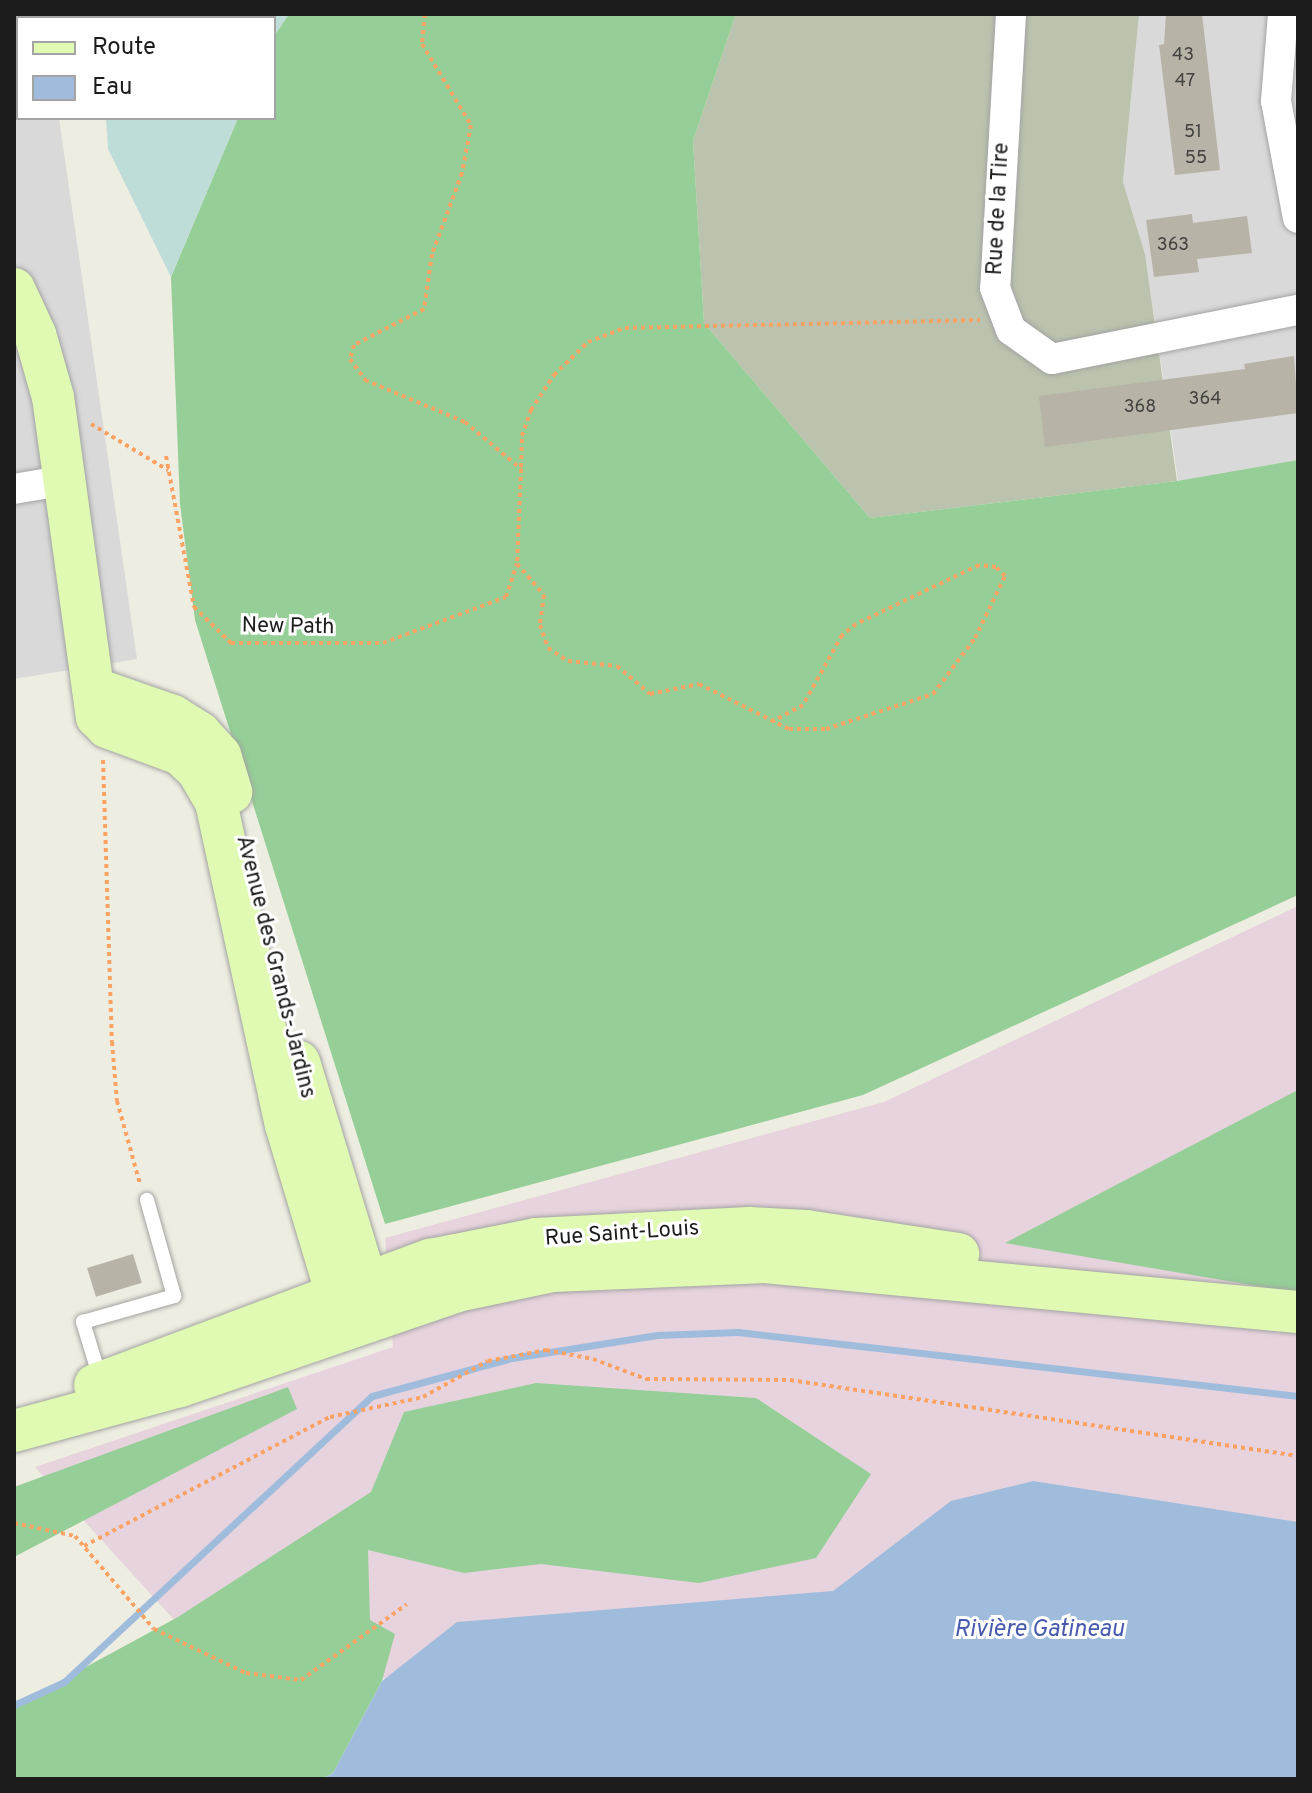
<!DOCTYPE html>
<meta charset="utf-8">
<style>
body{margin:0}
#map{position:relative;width:1312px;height:1793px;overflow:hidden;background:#eeede1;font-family:Overpass,sans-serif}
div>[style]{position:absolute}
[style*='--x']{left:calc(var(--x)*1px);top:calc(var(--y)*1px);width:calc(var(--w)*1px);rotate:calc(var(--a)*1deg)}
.residential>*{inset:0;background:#dad9d9}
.industrial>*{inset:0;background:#e7d3dd}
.construction>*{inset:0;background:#bbc2ad}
.forest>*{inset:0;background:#95ce96}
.wetland>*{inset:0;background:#bedcd8}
.water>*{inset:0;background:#a0bcdd}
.stream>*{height:7px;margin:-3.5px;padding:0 3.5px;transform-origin:3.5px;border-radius:3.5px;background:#a0bcdd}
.building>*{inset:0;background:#b7b3a7;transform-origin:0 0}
.path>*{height:4px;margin-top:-2px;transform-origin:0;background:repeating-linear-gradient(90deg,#fca364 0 4px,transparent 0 8px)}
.roads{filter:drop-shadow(0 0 2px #a3a3a3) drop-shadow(0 0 2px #a3a3a3)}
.lane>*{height:14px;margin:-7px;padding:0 7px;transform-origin:7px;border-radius:7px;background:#fff}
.street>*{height:30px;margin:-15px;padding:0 15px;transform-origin:15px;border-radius:15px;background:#fff}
.secondary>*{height:42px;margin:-21px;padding:0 21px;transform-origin:21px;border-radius:21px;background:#e0fab3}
span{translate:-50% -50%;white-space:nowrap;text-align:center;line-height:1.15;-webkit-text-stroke:6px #fff;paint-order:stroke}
.number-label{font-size:18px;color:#43423f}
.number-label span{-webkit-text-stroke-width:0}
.street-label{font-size:22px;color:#1c1c1c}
.water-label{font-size:24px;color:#475aad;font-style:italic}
.frame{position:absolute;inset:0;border:16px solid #1c1c1c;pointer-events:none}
.legend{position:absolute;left:16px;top:16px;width:260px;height:104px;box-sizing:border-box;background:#fff;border:2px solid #a4a4a4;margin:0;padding:10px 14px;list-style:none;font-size:24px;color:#1c1c1c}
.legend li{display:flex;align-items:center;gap:16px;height:40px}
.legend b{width:40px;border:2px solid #a4a4a4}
</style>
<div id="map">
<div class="residential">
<i style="clip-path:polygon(14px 14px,51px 14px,51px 18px,18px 18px,18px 118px,59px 118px,137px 659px,14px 679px)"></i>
<i style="clip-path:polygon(1139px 14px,1298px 14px,1298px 460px,1178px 481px,1145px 254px,1123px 182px)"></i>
</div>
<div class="industrial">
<i style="clip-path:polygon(1298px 906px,1298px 1779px,985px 1779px,686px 1758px,177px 1623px,35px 1467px,393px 1347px,385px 1238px,884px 1102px)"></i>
</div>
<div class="construction">
<i style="clip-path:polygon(736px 14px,1139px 14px,1123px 182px,1145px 254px,1177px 481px,870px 518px,704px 323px,693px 141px)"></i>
</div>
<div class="forest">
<i style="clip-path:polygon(289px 14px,736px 14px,693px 141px,704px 323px,870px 518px,1177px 481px,1298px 460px,1298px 895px,863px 1095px,385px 1224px,195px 620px,180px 504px,171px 277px,238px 118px,274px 118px,274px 36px)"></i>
<i style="clip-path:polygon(1298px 1090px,1298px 1293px,1005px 1243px)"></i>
<i style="clip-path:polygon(536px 1383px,756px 1398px,871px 1474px,816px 1558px,699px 1583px,541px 1564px,464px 1573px,368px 1550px,370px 1620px,395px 1634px,382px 1681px,333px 1773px,321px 1779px,14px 1779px,14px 1706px,178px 1617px,371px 1492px,404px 1412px)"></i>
<i style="clip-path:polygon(288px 1387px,297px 1409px,14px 1557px,14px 1487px)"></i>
</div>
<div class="wetland">
<i style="clip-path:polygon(97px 14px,289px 14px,274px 36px,274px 18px)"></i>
<i style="clip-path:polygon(106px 118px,238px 118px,171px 277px,108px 149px)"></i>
</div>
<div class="water">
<i style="clip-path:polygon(1033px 1481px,1298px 1522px,1298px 1779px,321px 1779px,333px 1773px,382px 1681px,457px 1622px,833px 1591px,951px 1501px)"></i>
</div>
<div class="stream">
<i style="--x:14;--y:1705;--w:55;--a:-24.7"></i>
<i style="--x:64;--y:1682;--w:420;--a:-42.9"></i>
<i style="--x:372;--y:1396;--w:145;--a:-15.2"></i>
<i style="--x:512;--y:1358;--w:147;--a:-9"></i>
<i style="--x:657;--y:1335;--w:81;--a:-2.1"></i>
<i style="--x:738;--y:1332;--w:564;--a:6.52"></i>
</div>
<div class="building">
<i style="clip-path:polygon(1166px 14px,1202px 14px,1220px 170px,1175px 175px,1159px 45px,1164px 44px)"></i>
<i style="clip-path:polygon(1192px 214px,1193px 223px,1247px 216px,1252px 253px,1197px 259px,1199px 272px,1154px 277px,1146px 220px)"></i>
<i style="clip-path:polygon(1294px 356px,1298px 413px,1045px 447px,1039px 396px,1245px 369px,1244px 364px)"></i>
<i style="left:133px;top:1254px;width:30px;height:48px;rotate:73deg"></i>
</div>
<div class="path">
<i style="--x:425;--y:14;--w:30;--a:96"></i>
<i style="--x:422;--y:44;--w:95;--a:58.8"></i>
<i style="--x:471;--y:125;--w:49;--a:100.6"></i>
<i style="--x:462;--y:173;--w:86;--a:110.3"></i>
<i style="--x:432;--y:254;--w:56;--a:98.3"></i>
<i style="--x:424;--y:309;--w:79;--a:152.8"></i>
<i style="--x:354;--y:345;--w:15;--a:106"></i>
<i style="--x:350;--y:359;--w:26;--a:54"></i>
<i style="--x:365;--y:380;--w:108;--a:22.8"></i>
<i style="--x:465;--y:422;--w:73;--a:40"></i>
<i style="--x:521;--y:469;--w:95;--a:92.4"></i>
<i style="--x:517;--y:564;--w:41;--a:48.9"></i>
<i style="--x:544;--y:595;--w:30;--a:98"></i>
<i style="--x:540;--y:625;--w:24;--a:71"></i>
<i style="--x:548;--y:648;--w:24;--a:33"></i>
<i style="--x:568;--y:661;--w:49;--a:5.8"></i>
<i style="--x:617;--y:666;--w:43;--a:40.3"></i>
<i style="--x:650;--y:694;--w:50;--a:-11.5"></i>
<i style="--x:699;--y:684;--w:101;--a:26.6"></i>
<i style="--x:789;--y:729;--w:37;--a:0"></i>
<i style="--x:826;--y:729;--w:113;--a:-18.1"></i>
<i style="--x:933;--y:694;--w:70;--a:-53.1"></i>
<i style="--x:975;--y:638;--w:69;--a:-64.2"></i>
<i style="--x:1005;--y:576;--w:13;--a:-135"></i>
<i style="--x:996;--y:567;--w:17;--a:-173"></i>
<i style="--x:979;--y:565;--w:136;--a:154.4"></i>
<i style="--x:856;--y:624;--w:18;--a:142"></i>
<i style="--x:842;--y:635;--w:80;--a:119.1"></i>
<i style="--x:803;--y:705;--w:34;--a:152"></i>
<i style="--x:91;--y:424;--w:90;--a:30.9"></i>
<i style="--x:166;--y:456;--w:154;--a:79.5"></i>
<i style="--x:194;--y:607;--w:52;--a:44.2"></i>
<i style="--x:231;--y:643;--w:152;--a:0"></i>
<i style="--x:383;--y:643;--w:131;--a:-20.5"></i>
<i style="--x:506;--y:597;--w:35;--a:-72"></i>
<i style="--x:521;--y:467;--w:31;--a:-88"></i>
<i style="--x:522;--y:436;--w:28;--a:-71"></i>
<i style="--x:531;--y:410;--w:42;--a:-56.7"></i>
<i style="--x:554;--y:375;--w:47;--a:-44.1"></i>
<i style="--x:588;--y:342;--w:40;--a:-21"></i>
<i style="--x:625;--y:328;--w:355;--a:-1.3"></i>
<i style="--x:103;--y:760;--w:282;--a:88.2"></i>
<i style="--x:112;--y:1042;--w:59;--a:85.2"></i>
<i style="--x:117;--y:1101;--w:86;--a:74.5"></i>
<i style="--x:14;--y:1523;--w:62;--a:12"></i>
<i style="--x:75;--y:1536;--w:122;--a:49.7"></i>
<i style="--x:154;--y:1629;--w:102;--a:25.6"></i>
<i style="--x:246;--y:1673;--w:55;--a:7.3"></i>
<i style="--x:301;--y:1680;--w:130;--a:-35.6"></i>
<i style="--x:84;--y:1546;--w:278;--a:-27.7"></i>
<i style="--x:330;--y:1417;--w:95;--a:-12.1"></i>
<i style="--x:423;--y:1397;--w:74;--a:-29"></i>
<i style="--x:488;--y:1361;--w:59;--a:-10.7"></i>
<i style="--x:546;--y:1350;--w:48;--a:10.8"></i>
<i style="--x:593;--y:1359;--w:57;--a:20.7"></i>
<i style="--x:646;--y:1379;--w:144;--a:0.4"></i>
<i style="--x:790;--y:1380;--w:514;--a:8.51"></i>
</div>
<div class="roads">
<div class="lane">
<i style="--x:100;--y:1378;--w:59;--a:-106.9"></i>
<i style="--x:83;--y:1322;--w:95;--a:-15.9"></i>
<i style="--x:174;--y:1296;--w:100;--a:-105.7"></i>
</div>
<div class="street">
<i style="--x:1011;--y:14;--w:274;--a:93.3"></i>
<i style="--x:995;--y:288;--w:45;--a:69.1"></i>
<i style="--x:1011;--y:330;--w:50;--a:35.3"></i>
<i style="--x:1052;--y:359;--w:251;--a:-11.3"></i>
<i style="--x:1283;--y:14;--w:87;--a:94.6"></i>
<i style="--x:1276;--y:101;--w:119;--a:79.4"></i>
<i style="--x:14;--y:489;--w:53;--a:-9.8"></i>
</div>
<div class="secondary">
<i style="--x:14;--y:289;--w:50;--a:65"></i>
<i style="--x:35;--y:334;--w:66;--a:74.1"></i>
<i style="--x:53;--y:397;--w:323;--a:82.2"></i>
<i style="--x:97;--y:717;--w:14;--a:45"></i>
<i style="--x:107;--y:727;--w:78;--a:20.3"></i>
<i style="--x:180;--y:754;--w:25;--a:43"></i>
<i style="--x:198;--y:771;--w:36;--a:60"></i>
<i style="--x:216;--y:802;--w:330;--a:77.8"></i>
<i style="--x:286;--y:1125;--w:202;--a:73.3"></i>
<i style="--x:93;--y:688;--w:85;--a:19.3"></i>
<i style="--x:173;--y:716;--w:32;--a:32"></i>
<i style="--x:200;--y:733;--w:30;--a:48"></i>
<i style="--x:220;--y:755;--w:39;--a:73"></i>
<i style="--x:299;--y:1062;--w:257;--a:73"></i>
<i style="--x:95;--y:1385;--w:358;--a:-20.5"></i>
<i style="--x:430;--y:1260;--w:108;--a:-11.2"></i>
<i style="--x:536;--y:1239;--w:213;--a:-3"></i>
<i style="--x:749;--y:1228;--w:57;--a:3"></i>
<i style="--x:806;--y:1231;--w:154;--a:8.6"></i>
<i style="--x:14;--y:1431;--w:172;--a:-15.2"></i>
<i style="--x:180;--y:1386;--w:293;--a:-18.9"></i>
<i style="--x:457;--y:1291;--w:98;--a:-11.8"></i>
<i style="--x:553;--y:1271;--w:212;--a:-2.4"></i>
<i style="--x:765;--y:1262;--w:535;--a:5.36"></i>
</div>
</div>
<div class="number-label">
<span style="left:1183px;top:56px">43</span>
<span style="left:1185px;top:82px">47</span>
<span style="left:1193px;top:133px">51</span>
<span style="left:1196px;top:159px">55</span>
<span style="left:1173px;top:246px">363</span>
<span style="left:1205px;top:400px">364</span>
<span style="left:1140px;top:408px">368</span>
</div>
<div class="street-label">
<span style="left:999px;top:209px;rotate:-87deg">Rue de la Tire</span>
<span style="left:288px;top:627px;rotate:1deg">New Path</span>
<span style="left:275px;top:967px;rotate:76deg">Avenue des Grands-Jardins</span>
<span style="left:622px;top:1234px;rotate:-4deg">Rue Saint-Louis</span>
</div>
<div class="water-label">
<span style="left:1039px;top:1631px">Rivière Gatineau</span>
</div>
<div class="frame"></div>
<ul class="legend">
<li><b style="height:10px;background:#e0fab3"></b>Route</li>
<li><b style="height:22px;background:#a0bcdd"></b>Eau</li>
</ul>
</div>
